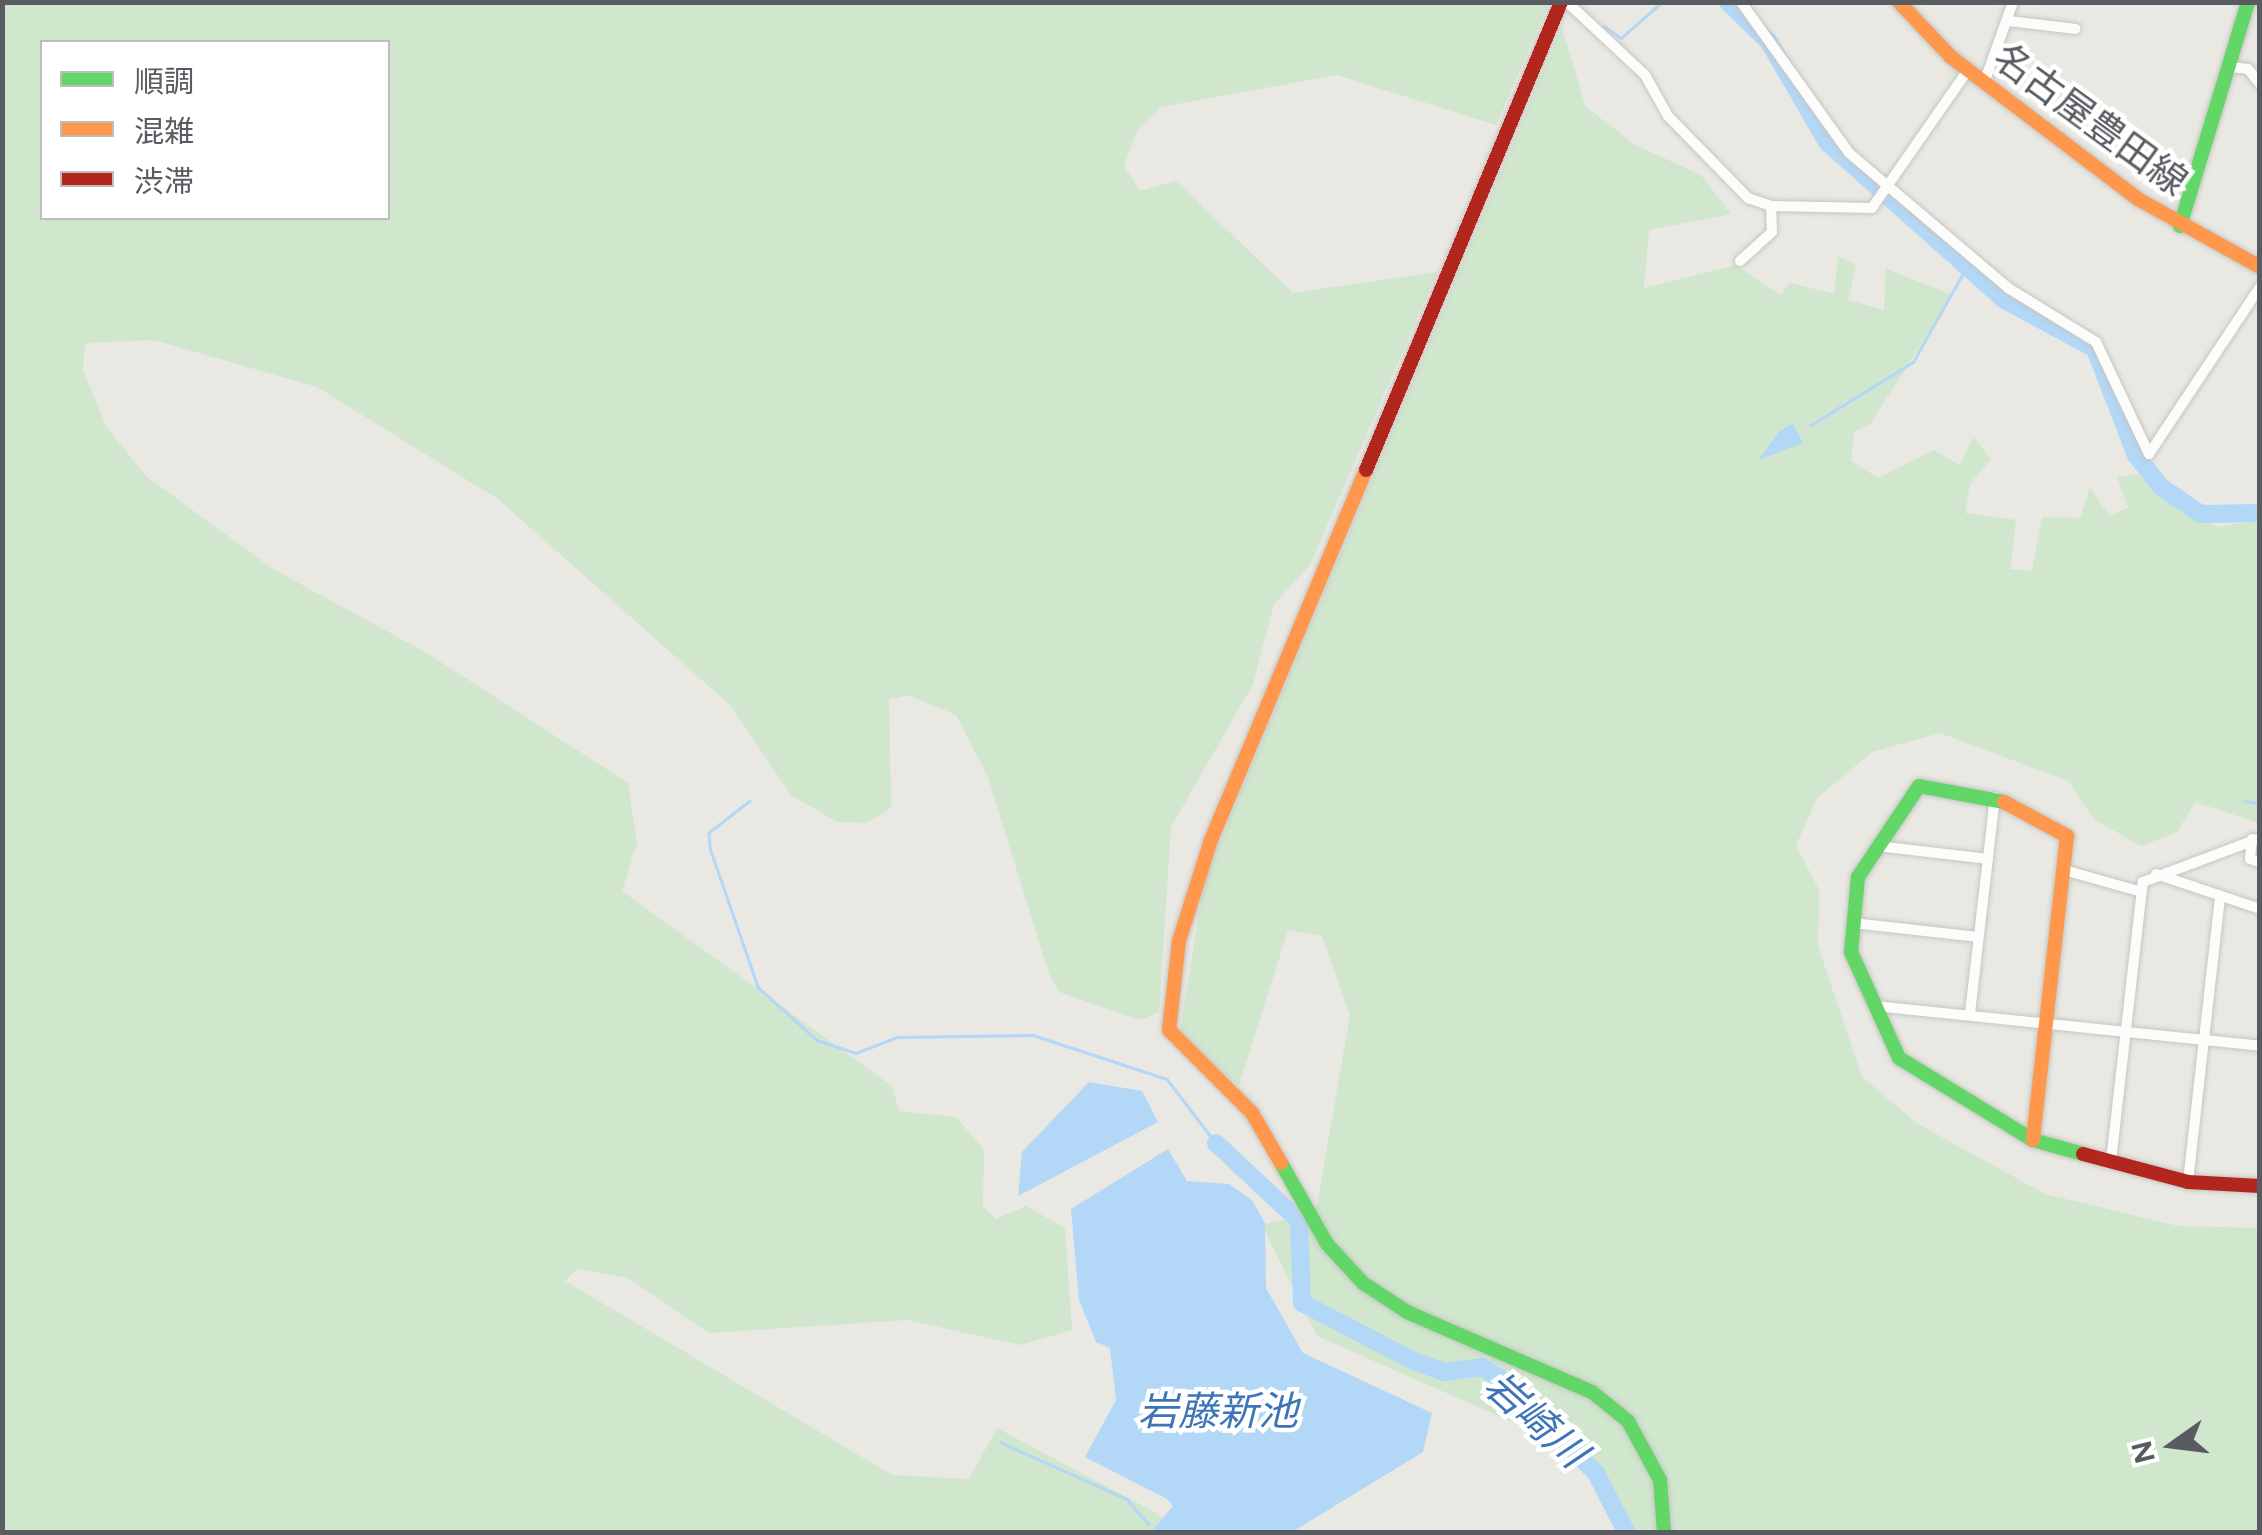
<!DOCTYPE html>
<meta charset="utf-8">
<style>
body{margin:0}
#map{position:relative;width:2262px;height:1535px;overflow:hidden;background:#e9e8e2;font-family:Figtree,"Noto Sans JP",sans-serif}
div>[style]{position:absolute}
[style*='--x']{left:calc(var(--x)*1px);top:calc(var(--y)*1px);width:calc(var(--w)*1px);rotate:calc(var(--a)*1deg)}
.green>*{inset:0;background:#d0e6cd}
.water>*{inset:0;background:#b3d7f6}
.stream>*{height:2.5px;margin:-1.25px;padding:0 1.25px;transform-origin:1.25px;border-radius:1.25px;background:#b3d7f6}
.river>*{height:18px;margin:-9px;padding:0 9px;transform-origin:9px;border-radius:9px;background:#b3d7f6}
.roads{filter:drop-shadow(0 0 2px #c5c5c3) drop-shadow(0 0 2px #c5c5c3)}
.street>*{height:10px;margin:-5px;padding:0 5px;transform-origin:5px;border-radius:5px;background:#fcfcfb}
.fast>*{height:14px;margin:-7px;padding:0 7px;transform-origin:7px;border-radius:7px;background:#63d668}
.slow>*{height:14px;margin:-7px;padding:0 7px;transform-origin:7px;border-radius:7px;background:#ff974d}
.jam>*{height:14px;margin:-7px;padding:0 7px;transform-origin:7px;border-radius:7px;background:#b3261e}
span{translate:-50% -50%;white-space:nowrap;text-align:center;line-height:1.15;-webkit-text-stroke:9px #fff;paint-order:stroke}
.street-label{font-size:38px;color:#585b60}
.water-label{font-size:40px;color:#3d75b8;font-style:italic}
.frame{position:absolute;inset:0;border:5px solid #585b60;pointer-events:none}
.legend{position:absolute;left:40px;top:40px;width:350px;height:180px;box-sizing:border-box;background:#fff;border:2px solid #bcbdbf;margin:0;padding:12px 18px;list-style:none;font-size:30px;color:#585b60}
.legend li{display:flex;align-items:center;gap:20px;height:50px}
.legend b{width:50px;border:2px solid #bcbdbf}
.north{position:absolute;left:2122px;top:1395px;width:100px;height:100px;-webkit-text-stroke:8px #fff;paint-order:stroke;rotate:256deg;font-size:28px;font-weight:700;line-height:40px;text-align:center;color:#585b60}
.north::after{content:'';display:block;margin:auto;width:35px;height:45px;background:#585b60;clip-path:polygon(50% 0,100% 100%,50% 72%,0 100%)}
</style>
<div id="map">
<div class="green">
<i style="clip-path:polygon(evenodd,3px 3px,1549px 3px,1496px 125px,1337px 75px,1161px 107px,1137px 130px,1124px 166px,1140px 191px,1176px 181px,1293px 293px,1437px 272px,1310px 565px,1274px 604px,1253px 684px,1171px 827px,1159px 1012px,1140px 1020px,1059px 992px,1049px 974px,988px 777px,956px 715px,908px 695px,889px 700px,891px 808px,866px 823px,837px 822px,791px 795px,730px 705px,498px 499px,317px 387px,154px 340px,85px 343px,83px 370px,107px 428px,147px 477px,273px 569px,425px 652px,628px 783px,637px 843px,622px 891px,892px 1086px,899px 1111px,956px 1117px,984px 1150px,983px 1206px,996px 1219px,1026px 1206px,1065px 1228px,1072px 1330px,1020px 1345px,907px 1320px,709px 1333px,628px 1278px,577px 1269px,565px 1281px,892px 1475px,969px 1479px,997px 1428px,1158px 1514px,1169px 1532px,3px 1532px,3px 3px,42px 42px,388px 42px,388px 218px,42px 218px,42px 42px)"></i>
<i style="clip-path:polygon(1562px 27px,1585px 106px,1635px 145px,1701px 175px,1731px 214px,1649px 230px,1644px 288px,1736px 265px,1780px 295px,1790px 283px,1834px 294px,1838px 256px,1856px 265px,1848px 300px,1884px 310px,1886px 269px,1953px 295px,1870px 424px,1854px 432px,1851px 461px,1878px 478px,1934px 450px,1960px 466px,1973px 437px,1991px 459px,1970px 484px,1965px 513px,2016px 520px,2010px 569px,2032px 571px,2042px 517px,2080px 518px,2090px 488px,2110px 516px,2128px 507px,2117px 477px,2138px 474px,2181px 511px,2218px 527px,2259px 520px,2259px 823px,2195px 802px,2177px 832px,2141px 846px,2094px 819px,2068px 781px,1940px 733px,1872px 752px,1817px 798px,1796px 845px,1819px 890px,1818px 946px,1862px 1077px,1918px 1124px,2045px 1194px,2178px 1226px,2259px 1228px,2259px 1532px,1626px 1532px,1622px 1502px,1583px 1453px,1317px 1336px,1262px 1225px,1316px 1212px,1350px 1015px,1322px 936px,1288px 930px,1239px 1085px,1194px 1049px,1180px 1031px,1205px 877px)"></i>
</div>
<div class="water">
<i style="clip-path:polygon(1793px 424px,1803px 443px,1758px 460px,1781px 430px)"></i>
<i style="clip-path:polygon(1089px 1082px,1142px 1091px,1158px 1122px,1018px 1196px,1022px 1152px)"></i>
<i style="clip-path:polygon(1168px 1149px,1187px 1181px,1229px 1184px,1252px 1200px,1265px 1223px,1266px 1288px,1303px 1353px,1432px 1413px,1423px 1452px,1292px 1532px,1151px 1532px,1173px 1506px,1167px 1499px,1085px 1457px,1116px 1400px,1110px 1348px,1096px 1342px,1079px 1300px,1071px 1209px)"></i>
</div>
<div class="stream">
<i style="--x:1604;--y:26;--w:21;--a:35"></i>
<i style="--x:1621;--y:38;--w:55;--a:-41.3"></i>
<i style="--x:1811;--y:425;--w:120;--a:-31.7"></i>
<i style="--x:1913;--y:362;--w:110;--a:-60.6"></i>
<i style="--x:750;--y:801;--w:52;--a:142"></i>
<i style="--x:709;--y:833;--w:15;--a:86"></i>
<i style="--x:710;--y:848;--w:147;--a:70.9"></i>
<i style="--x:758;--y:987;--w:79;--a:41.9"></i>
<i style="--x:817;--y:1040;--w:41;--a:18.4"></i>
<i style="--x:856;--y:1053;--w:44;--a:-21.3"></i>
<i style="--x:897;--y:1037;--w:136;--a:-0.8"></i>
<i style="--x:1033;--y:1035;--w:141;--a:18.2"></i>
<i style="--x:1167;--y:1079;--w:81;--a:52.6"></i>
<i style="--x:2244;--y:801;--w:16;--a:7"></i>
<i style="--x:1000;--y:1442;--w:139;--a:24.2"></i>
<i style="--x:1127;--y:1499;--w:33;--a:49"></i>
</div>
<div class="river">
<i style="--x:1728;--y:2;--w:57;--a:44.3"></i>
<i style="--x:1769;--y:42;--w:116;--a:59.9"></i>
<i style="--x:1827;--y:142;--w:236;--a:41.7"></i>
<i style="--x:2003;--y:299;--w:105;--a:28.5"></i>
<i style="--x:2095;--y:349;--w:114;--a:68.9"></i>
<i style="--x:2136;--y:455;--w:41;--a:52"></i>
<i style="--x:2161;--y:487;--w:48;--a:34"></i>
<i style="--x:2201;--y:514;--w:59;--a:-1"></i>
<i style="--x:1216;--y:1143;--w:114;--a:43.2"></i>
<i style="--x:1299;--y:1221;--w:82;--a:87.9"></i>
<i style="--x:1302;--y:1303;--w:126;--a:27.4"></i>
<i style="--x:1414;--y:1361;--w:32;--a:20"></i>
<i style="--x:1444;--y:1372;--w:38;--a:-7"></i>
<i style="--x:1482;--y:1367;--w:22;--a:32"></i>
<i style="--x:1501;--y:1379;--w:134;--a:44.7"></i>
<i style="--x:1596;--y:1473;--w:66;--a:63"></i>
</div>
<div class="roads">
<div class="street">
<i style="--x:1567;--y:2;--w:107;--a:43.1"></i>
<i style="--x:1645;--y:75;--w:47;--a:60.7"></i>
<i style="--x:1668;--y:116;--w:115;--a:45.7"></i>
<i style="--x:1748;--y:198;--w:24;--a:19"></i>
<i style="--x:1771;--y:206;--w:101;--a:1.1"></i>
<i style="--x:1872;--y:208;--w:168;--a:-55.2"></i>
<i style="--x:1741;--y:2;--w:186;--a:54.4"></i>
<i style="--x:1849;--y:153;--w:209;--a:40.3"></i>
<i style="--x:2008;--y:288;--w:103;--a:31.5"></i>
<i style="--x:2096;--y:342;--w:124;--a:64.7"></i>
<i style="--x:2149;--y:454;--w:201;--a:-56.4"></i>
<i style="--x:2009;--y:21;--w:67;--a:6.8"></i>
<i style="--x:2230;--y:67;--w:18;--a:6"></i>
<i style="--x:2248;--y:69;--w:19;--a:51"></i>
<i style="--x:1984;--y:83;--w:86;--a:-70.3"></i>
<i style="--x:1740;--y:261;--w:43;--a:-42.2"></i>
<i style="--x:1772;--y:232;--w:26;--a:-92"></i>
<i style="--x:2252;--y:839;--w:20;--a:96"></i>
<i style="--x:2250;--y:859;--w:10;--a:17"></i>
<i style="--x:1877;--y:846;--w:112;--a:6.7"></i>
<i style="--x:2064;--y:870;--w:81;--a:15.8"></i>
<i style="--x:2156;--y:874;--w:110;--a:18.6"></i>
<i style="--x:1853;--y:923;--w:126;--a:6.4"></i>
<i style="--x:1875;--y:1006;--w:387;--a:5.9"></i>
<i style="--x:1970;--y:1013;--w:217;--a:-83.4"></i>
<i style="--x:2111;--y:1161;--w:281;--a:-83.5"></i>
<i style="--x:2143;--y:882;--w:125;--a:-20.6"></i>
<i style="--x:2188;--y:1182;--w:288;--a:-83.6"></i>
</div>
<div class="fast">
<i style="--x:2180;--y:226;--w:234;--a:-73.1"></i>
<i style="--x:2004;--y:802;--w:86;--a:-169.3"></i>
<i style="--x:1919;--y:786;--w:110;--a:123.8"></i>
<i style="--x:1858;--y:877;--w:75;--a:95.3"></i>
<i style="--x:1851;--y:952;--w:116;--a:65.6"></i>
<i style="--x:1899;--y:1058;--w:157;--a:31.5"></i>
<i style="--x:2033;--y:1140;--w:52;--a:15.6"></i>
<i style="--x:1281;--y:1163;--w:93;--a:60.4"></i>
<i style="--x:1327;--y:1244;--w:53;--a:47.3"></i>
<i style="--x:1363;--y:1283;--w:53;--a:33.4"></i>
<i style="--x:1407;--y:1312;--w:202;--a:23.4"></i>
<i style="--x:1592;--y:1392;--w:46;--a:38.9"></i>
<i style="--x:1628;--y:1421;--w:67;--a:61.5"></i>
<i style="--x:1660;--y:1480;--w:52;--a:85.6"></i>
</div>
<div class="slow">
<i style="--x:1899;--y:2;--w:76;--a:46.6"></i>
<i style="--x:1951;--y:57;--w:235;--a:37.2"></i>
<i style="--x:2138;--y:199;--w:140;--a:29.1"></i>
<i style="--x:2004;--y:802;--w:72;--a:28.4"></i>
<i style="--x:2067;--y:836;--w:306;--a:96.4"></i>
<i style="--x:1281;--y:1163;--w:58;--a:-120.1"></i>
<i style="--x:1252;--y:1113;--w:117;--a:-135"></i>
<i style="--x:1169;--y:1030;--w:90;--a:-83.6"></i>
<i style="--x:1179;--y:941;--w:106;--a:-72.4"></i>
<i style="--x:1211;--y:840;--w:401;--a:-67.3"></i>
</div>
<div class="jam">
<i style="--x:1366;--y:470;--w:507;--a:-67.38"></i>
<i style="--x:2083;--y:1154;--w:109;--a:14.9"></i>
<i style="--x:2188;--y:1182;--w:72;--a:3.2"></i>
</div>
</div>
<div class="street-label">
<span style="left:2090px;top:120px;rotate:36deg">名古屋豊田線</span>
</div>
<div class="water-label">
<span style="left:1218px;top:1411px">岩藤新池</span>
<span style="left:1536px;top:1419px;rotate:42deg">岩崎川</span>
</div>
<div class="frame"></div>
<ul class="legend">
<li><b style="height:12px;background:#63d668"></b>順調</li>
<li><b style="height:12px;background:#ff974d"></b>混雑</li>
<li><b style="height:12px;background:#b3261e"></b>渋滞</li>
</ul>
<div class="north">N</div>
</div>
